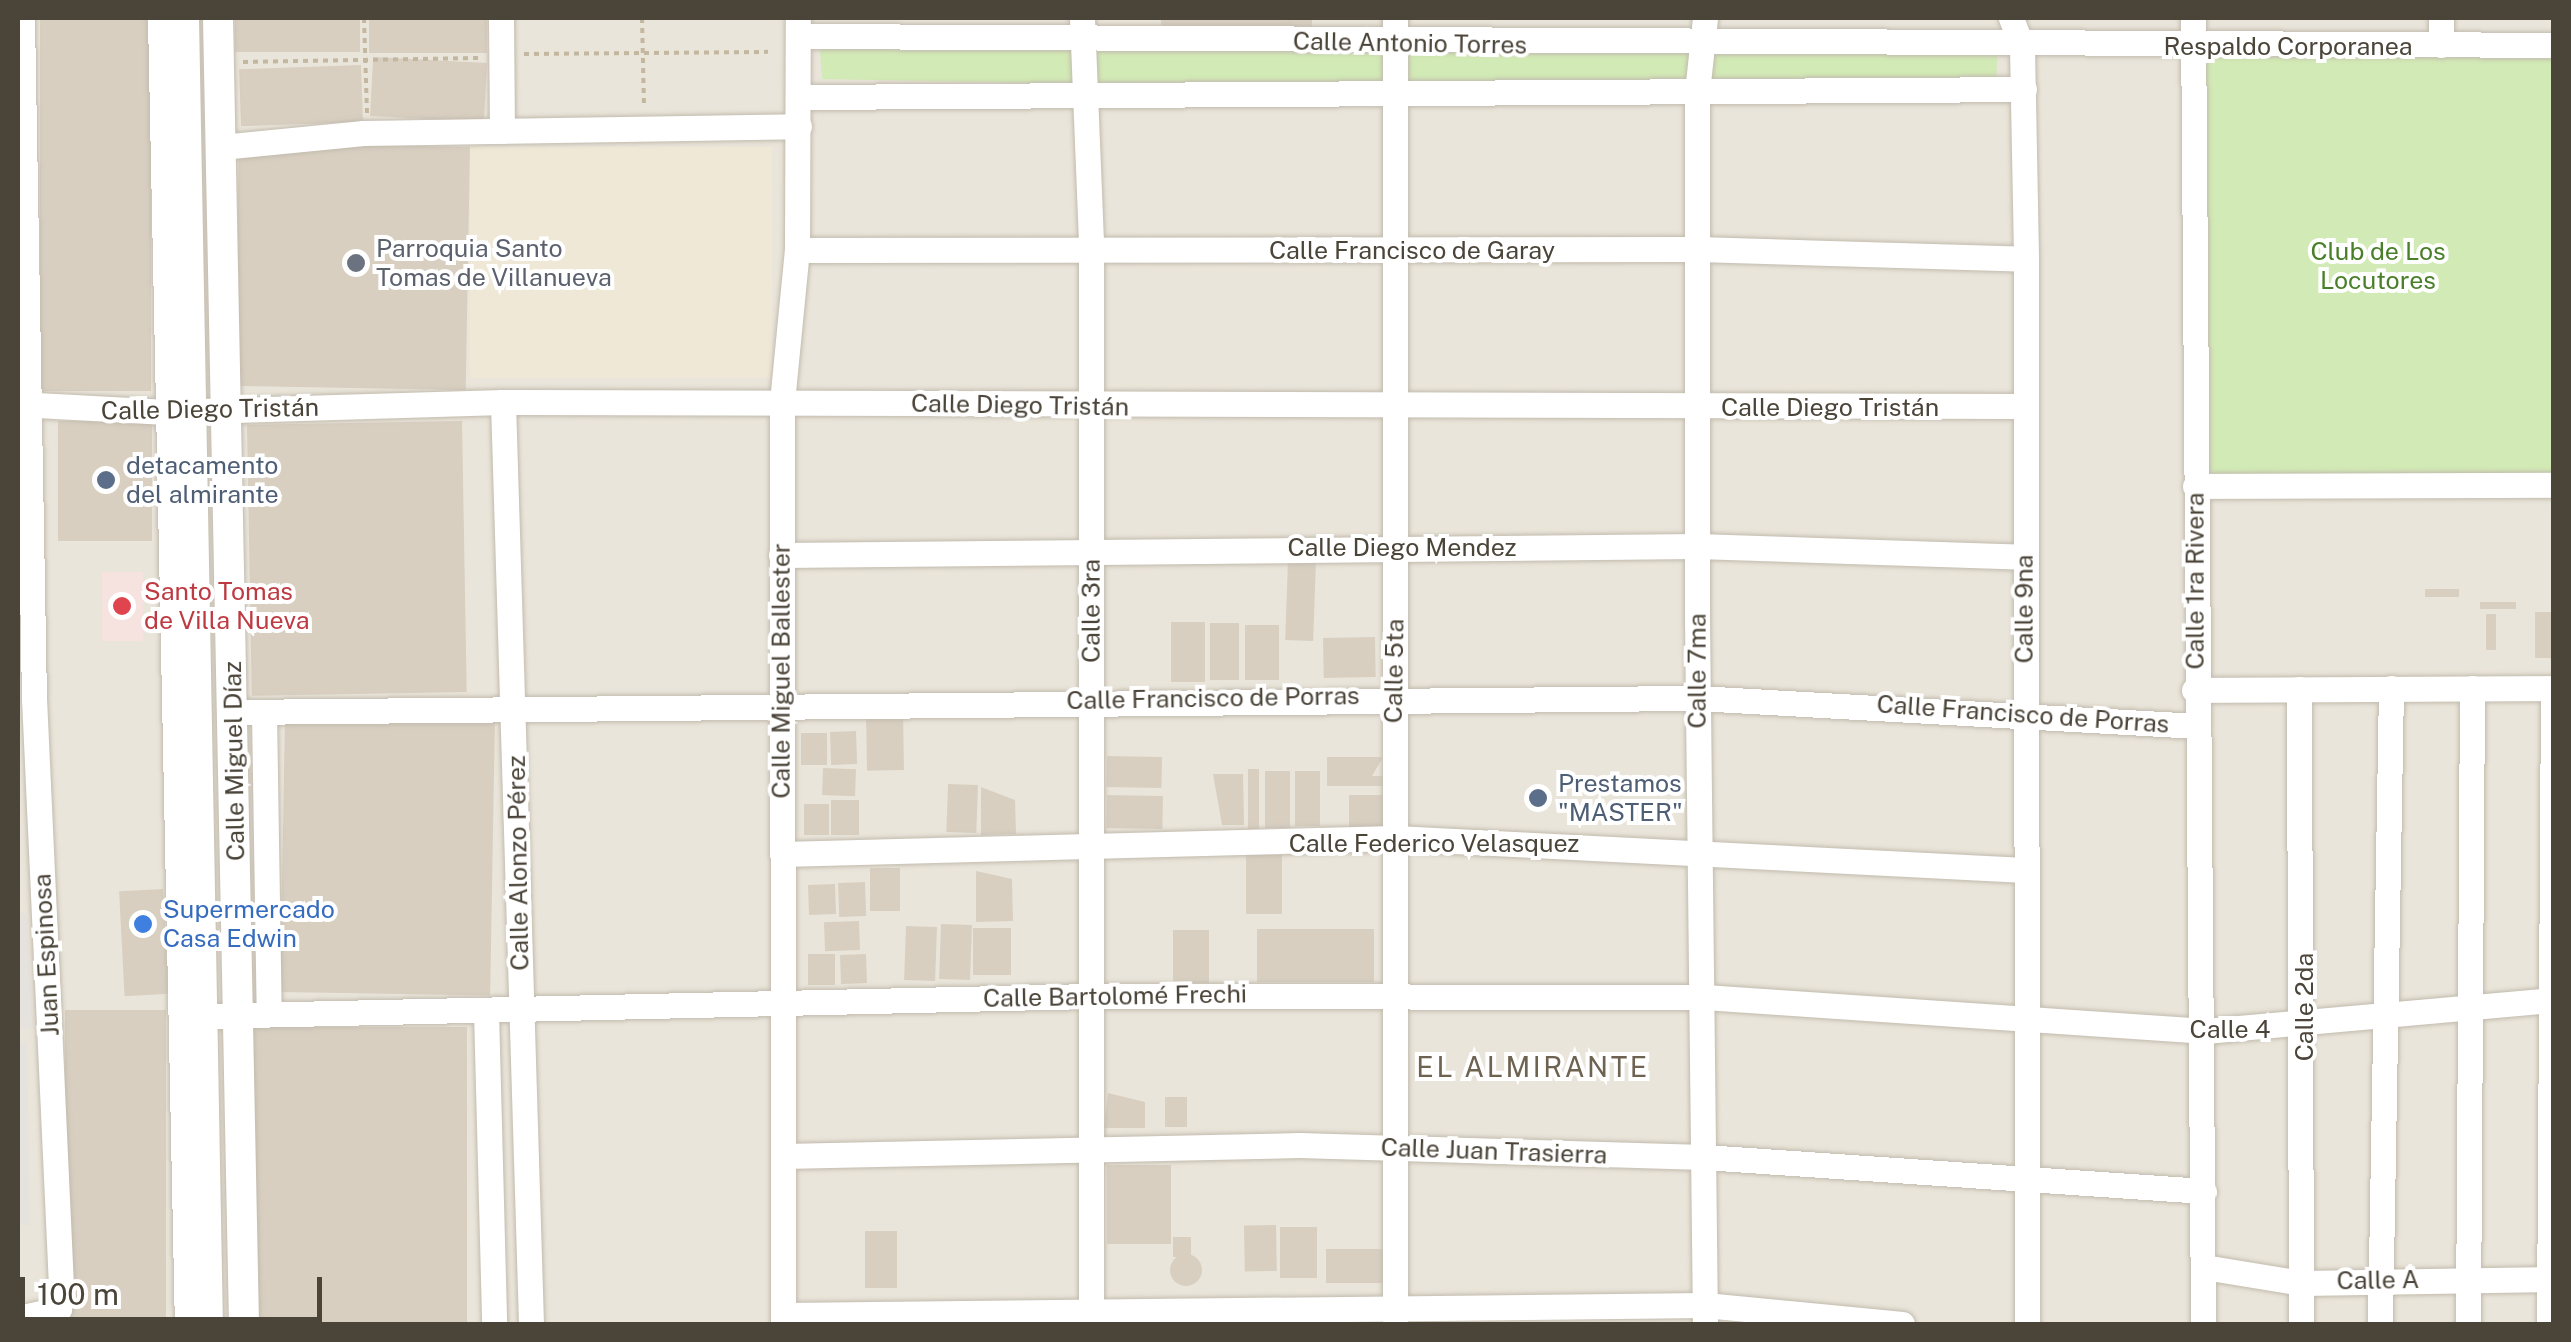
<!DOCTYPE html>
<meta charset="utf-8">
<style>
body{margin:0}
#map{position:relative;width:2571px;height:1342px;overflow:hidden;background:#f6f3ec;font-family:"Public Sans",sans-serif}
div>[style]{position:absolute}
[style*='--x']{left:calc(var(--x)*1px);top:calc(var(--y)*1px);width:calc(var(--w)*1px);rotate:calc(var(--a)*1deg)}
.residential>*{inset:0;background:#eae5da;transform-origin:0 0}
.industrial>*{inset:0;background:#e6e2dd}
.education>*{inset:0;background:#efe8d6;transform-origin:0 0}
.medical>*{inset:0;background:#f6e3e0;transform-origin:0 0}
.green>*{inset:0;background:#d2eab5;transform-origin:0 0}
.building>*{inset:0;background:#d8cfc1;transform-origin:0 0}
.round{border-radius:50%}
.path>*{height:4px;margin-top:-2px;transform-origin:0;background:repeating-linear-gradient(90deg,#c4b79f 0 5px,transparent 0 10px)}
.roads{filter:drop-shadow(0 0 2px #c2bbae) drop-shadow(0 0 2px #c2bbae)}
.minor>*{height:25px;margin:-12.5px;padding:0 12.5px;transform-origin:12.5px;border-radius:12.5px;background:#fff}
.tertiary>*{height:30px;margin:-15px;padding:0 15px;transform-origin:15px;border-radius:15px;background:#fff}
.dots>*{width:28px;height:28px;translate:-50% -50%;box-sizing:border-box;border:5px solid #fff;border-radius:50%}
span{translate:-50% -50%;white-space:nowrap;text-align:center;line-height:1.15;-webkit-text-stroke:8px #fff;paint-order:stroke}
.street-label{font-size:25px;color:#4b4439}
.worship-label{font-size:25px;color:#5b616d}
.left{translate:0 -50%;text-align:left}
.park-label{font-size:25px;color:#4a7f2a}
.service-label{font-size:25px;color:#4e5e75}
.health-label{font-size:25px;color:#be3a42}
.shop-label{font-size:25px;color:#366cbe}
.neighbourhood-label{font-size:28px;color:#6e6250;letter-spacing:2.5px}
.frame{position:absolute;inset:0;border:20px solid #4b4439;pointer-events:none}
.scale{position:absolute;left:20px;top:1277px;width:302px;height:45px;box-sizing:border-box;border:5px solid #4b4439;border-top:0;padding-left:12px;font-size:30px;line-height:35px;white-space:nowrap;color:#4b4439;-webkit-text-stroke:8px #fff;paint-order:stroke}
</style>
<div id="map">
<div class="residential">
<i style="left:18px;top:18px;width:2535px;height:1306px"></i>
</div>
<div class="industrial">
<i style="clip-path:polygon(18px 913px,26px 913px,34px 1028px,18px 1029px)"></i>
<i style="clip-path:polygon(18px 1042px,27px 1042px,30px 1225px,18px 1225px)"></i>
</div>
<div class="education">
<i style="left:470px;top:147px;width:302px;height:231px"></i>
</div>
<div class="medical">
<i style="left:102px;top:572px;width:41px;height:69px"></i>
</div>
<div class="green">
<i style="clip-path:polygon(819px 37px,1998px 47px,1996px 82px,1030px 83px,822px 79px)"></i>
<i style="left:2202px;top:57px;width:351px;height:420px"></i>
</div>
<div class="building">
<i style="left:40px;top:18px;width:111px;height:373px"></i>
<i style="left:235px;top:18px;width:125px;height:34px"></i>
<i style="left:369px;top:18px;width:118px;height:35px"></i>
<i style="left:1161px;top:18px;width:151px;height:9px"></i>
<i style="left:487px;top:63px;width:59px;height:114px;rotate:93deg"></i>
<i style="left:361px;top:65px;width:57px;height:122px;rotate:88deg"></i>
<i style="left:239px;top:143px;width:231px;height:243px;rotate:1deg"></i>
<i style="left:58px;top:421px;width:94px;height:120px"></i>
<i style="left:462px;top:421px;width:271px;height:215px;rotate:89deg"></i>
<i style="left:1288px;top:559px;width:28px;height:81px;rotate:2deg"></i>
<i style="left:2425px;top:589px;width:34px;height:8px"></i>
<i style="left:2480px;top:602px;width:36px;height:7px"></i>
<i style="left:2535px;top:612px;width:19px;height:46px"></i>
<i style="left:2486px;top:614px;width:10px;height:36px"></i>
<i style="left:1171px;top:622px;width:34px;height:60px"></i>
<i style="left:1210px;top:623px;width:29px;height:57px"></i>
<i style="left:1245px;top:625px;width:34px;height:55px"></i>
<i style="left:1375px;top:637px;width:40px;height:52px;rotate:89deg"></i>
<i style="left:903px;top:714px;width:56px;height:37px;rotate:89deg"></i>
<i style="left:285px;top:715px;width:210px;height:277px;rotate:1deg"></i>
<i style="left:856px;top:731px;width:33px;height:26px;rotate:88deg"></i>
<i style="left:801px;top:733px;width:26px;height:32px"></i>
<i style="left:1107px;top:756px;width:55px;height:31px;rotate:1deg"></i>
<i style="clip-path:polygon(1327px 757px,1383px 757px,1372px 776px,1384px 776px,1384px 786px,1327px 786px)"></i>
<i style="left:823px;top:768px;width:33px;height:27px;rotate:2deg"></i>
<i style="left:1248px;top:769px;width:11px;height:60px"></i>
<i style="left:1265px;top:771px;width:25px;height:57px"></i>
<i style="left:1295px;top:771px;width:25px;height:55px"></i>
<i style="clip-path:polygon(1213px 774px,1243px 774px,1244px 825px,1222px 825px)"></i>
<i style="left:948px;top:784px;width:30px;height:48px;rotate:2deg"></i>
<i style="clip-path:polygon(981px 787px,1015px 800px,1016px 834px,981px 835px)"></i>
<i style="left:1107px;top:795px;width:56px;height:33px;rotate:1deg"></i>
<i style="left:1349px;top:795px;width:35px;height:33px"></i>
<i style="left:831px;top:800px;width:28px;height:35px"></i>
<i style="left:804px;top:804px;width:25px;height:31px"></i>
<i style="left:1246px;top:855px;width:36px;height:59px"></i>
<i style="left:870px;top:868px;width:30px;height:43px"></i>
<i style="clip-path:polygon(976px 871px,1012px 879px,1013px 921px,976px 922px)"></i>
<i style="left:865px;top:882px;width:34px;height:27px;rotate:88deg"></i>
<i style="left:835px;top:884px;width:30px;height:27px;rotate:88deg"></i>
<i style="left:163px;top:889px;width:105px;height:44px;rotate:87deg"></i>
<i style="left:859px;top:921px;width:29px;height:35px;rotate:88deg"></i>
<i style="left:941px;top:924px;width:31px;height:55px;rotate:2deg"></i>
<i style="left:906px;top:926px;width:31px;height:54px;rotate:2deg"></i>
<i style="left:973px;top:928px;width:38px;height:47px"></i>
<i style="left:1257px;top:929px;width:117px;height:53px"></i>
<i style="left:1173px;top:930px;width:36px;height:53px"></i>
<i style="left:808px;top:954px;width:27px;height:31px"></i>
<i style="left:866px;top:954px;width:29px;height:26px;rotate:88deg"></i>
<i style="left:166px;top:1010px;width:314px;height:101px;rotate:90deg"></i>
<i style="left:253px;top:1027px;width:214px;height:297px"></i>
<i style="clip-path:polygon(1108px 1093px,1145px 1102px,1145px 1128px,1104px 1128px)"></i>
<i style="left:1165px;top:1097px;width:22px;height:30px"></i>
<i style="left:1171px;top:1165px;width:79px;height:64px;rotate:90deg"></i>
<i style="left:1276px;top:1225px;width:46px;height:32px;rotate:89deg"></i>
<i style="left:1280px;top:1227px;width:37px;height:51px"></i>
<i style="left:865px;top:1231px;width:32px;height:57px"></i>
<i style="left:1173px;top:1237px;width:18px;height:20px"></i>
<i style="left:1326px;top:1249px;width:57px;height:34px"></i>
<i class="round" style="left:1170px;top:1254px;width:32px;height:32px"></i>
</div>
<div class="path">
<i style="--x:364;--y:18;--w:95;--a:88.2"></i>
<i style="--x:642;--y:18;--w:90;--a:88.7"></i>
<i style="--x:524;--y:54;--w:244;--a:-0.5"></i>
<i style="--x:243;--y:62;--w:235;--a:-1"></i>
</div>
<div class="roads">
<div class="minor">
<i style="--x:160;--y:18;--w:1306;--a:88.82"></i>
<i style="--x:501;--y:18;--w:113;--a:89.5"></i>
<i style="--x:1082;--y:18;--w:229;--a:87.7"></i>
<i style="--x:1091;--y:247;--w:1077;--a:90"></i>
<i style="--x:1395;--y:18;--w:1306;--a:90"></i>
<i style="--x:2011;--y:18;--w:31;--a:69"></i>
<i style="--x:2022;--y:47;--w:212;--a:88.9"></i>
<i style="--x:2026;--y:259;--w:1065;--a:89.95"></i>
<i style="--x:2193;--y:18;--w:1306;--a:89.56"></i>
<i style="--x:2441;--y:18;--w:27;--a:90"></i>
<i style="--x:798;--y:36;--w:1756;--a:0.29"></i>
<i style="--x:799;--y:97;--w:1225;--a:-0.37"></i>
<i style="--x:221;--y:147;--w:143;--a:-5.6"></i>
<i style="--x:363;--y:133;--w:436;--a:-0.9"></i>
<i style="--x:797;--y:250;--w:901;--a:-0.06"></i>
<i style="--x:1698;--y:249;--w:328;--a:1.7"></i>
<i style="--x:503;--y:402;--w:922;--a:88.26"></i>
<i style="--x:18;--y:404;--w:149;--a:3.1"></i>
<i style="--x:167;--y:412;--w:336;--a:-1.7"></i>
<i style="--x:503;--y:402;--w:1520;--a:0.15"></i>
<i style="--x:2195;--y:486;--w:359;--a:-0.2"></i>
<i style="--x:781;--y:555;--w:916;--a:-0.56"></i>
<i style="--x:1697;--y:546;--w:327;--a:1.9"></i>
<i style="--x:2299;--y:689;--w:635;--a:89.82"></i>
<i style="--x:2194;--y:690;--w:360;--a:-0.3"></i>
<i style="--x:233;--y:712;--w:1464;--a:-0.55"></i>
<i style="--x:1697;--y:698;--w:498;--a:3.2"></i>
<i style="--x:264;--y:712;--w:302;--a:89.1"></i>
<i style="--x:782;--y:854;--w:613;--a:-1.5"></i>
<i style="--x:1395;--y:838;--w:631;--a:2.91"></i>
<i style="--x:486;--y:1011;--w:313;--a:88.5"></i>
<i style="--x:203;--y:1016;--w:885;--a:-1.29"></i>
<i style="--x:1088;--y:996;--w:616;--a:0.09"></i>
<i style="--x:1704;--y:997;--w:502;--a:3.88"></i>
<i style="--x:2205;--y:1031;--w:350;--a:-5.1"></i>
<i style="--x:783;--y:1156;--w:516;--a:-1.22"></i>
<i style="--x:1299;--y:1145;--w:405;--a:1.7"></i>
<i style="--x:1704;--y:1157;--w:501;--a:3.89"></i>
<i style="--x:2204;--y:1267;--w:99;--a:9.3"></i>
<i style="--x:2302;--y:1283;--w:252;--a:-0.9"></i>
<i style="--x:783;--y:1315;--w:922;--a:-0.62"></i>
<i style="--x:1705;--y:1305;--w:198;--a:5.5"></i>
<i style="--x:18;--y:1318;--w:42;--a:-12.4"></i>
<i style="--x:59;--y:1309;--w:23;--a:-85"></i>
<i style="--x:61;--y:1286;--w:588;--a:-92.63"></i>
<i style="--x:34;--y:699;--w:681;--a:-91.01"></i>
<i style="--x:783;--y:1324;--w:922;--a:-90.06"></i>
<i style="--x:782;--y:402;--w:153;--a:-84.4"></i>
<i style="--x:797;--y:250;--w:232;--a:-89.8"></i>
<i style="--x:1705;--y:1324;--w:703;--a:-90.65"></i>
<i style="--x:1697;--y:621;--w:529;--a:-90"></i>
<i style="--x:1697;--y:92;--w:74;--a:-83.8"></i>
<i style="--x:2380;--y:1324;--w:636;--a:-89.01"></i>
<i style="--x:2468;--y:1324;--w:636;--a:-89.64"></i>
<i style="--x:2549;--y:1324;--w:636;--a:-89.64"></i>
</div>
<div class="tertiary">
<i style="--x:184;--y:18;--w:1306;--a:88.95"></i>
<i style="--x:218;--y:18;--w:1306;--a:88.86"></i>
</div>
</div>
<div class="dots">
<i style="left:356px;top:263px;background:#6b7280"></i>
<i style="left:106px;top:480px;background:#5c6f8a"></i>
<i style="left:122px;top:606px;background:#e0444e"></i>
<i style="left:1538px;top:798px;background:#5c6f8a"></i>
<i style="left:143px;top:924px;background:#3f7fe0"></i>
</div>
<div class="street-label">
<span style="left:1410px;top:43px;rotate:1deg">Calle Antonio Torres</span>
<span style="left:2288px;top:46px">Respaldo Corporanea</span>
<span style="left:1412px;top:250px">Calle Francisco de Garay</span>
<span style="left:1020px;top:405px;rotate:1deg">Calle Diego Tristán</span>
<span style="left:1830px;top:407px">Calle Diego Tristán</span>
<span style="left:210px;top:409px;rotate:-1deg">Calle Diego Tristán</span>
<span style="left:1402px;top:547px">Calle Diego Mendez</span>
<span style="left:2195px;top:581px;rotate:-90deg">Calle 1ra Rivera</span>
<span style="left:2024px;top:609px;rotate:-90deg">Calle 9na</span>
<span style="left:1091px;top:611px;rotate:-90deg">Calle 3ra</span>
<span style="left:781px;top:671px;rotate:-90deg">Calle Miguel Ballester</span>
<span style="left:1394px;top:671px;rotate:-89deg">Calle 5ta</span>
<span style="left:1697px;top:671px;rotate:-90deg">Calle 7ma</span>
<span style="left:1213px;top:698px;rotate:-1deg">Calle Francisco de Porras</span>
<span style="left:2023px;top:714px;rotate:4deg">Calle Francisco de Porras</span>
<span style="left:234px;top:761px;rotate:-91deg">Calle Miguel Díaz</span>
<span style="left:1434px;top:843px">Calle Federico Velasquez</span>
<span style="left:518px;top:863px;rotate:-91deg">Calle Alonzo Pérez</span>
<span style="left:46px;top:955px;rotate:-93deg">Juan Espinosa</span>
<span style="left:1115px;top:996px;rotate:-1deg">Calle Bartolomé Frechi</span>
<span style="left:2304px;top:1007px;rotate:-90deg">Calle 2da</span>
<span style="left:2230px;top:1029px">Calle 4</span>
<span style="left:1494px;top:1151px;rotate:2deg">Calle Juan Trasierra</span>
<span style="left:2378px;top:1280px;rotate:-1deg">Calle A</span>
</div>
<div class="worship-label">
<span class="left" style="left:376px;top:263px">Parroquia Santo<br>Tomas de Villanueva</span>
</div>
<div class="park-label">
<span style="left:2378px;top:266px">Club de Los<br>Locutores</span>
</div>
<div class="service-label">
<span class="left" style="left:126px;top:480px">detacamento<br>del almirante</span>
<span class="left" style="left:1558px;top:798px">Prestamos<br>"MASTER"</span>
</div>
<div class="health-label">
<span class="left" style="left:144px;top:606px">Santo Tomas<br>de Villa Nueva</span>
</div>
<div class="shop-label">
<span class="left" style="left:163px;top:924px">Supermercado<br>Casa Edwin</span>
</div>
<div class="neighbourhood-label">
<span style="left:1533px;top:1067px">EL ALMIRANTE</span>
</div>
<div class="frame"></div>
<div class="scale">100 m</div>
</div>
